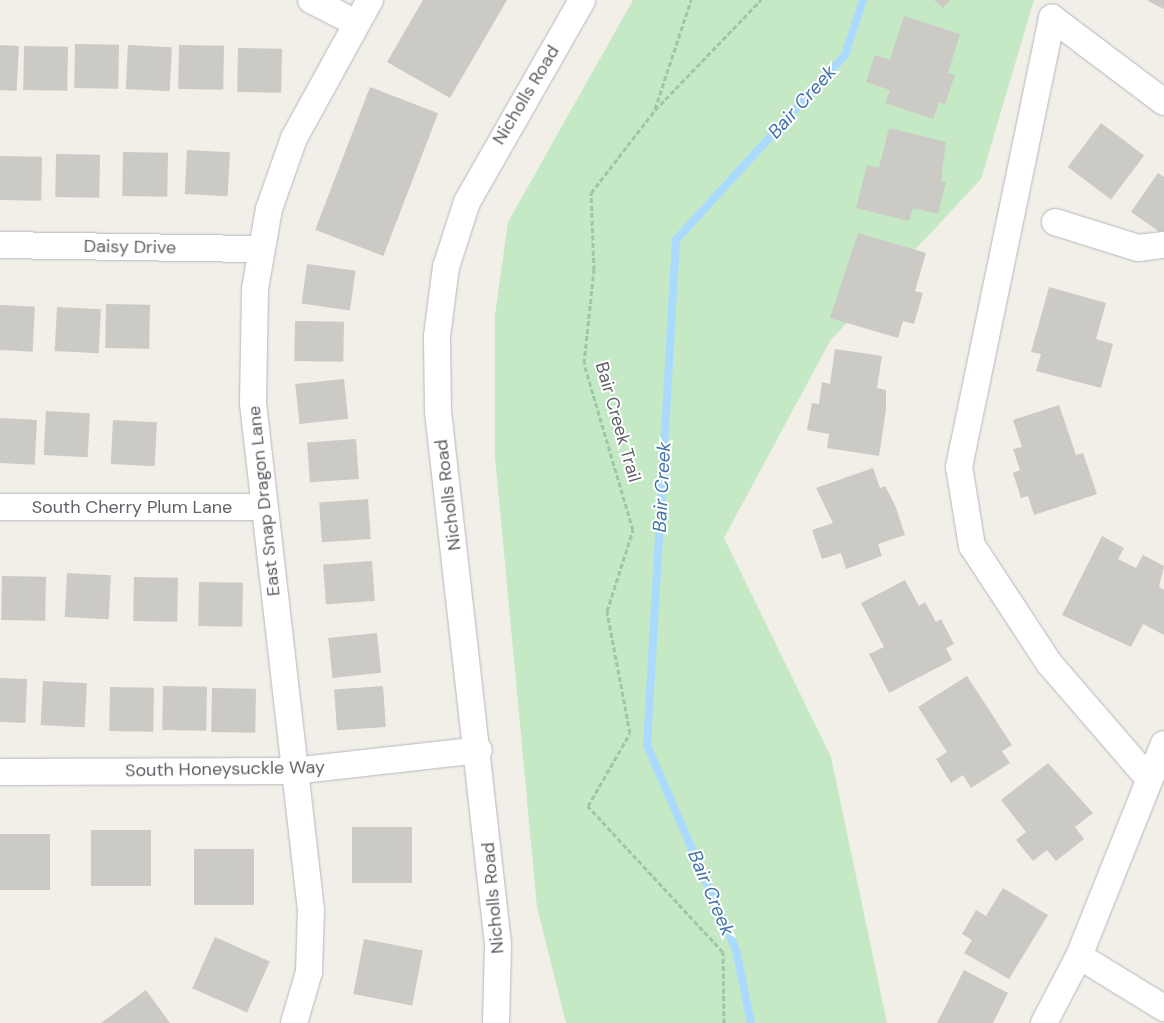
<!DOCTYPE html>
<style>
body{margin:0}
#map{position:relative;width:1164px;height:1023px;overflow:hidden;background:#f1efe8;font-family:"DM Sans",sans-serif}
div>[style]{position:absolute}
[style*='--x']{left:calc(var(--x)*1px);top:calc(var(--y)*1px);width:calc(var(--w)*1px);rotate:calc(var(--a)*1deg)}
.green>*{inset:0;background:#c5e8c5}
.stream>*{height:8px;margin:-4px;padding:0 4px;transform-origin:4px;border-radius:4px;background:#aadaff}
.building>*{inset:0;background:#cccac5;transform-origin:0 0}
.path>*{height:3px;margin-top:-1.5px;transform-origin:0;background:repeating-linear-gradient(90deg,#9cc7a9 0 5px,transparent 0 7.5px)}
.roads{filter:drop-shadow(0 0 1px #b5b8bc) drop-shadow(0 0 1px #b5b8bc)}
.minor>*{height:26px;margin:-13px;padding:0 13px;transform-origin:13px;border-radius:13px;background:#fff}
span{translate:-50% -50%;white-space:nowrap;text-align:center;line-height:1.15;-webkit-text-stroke:4px #fff;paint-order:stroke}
.street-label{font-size:18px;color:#5f6368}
.water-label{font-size:19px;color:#4174aa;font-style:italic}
</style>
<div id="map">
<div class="green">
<i style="clip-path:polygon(633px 0,1034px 0,981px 179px,830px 341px,724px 538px,831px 757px,887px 1023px,566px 1023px,537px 907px,495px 456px,495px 315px,508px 222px)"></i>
</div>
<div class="stream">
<i style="--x:751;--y:1023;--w:75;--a:-101.6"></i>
<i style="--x:736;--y:950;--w:223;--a:-113.5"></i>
<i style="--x:647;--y:745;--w:506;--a:-86.71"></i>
<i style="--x:676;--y:240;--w:251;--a:-47.6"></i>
<i style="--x:845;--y:55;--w:58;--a:-71.9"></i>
</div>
<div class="building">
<i style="clip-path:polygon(423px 0,507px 0,450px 98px,387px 62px)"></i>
<i style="clip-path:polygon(934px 0,950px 0,943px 8px)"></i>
<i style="clip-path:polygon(1164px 0,1164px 9px,1148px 1px,1148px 0)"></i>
<i style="clip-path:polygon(904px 16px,960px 34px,948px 73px,955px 75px,945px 104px,939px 102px,933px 119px,885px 103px,890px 90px,866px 82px,875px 55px,890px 60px)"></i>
<i style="left:75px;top:44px;width:44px;height:44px;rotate:1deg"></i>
<i style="left:0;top:45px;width:19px;height:45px;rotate:3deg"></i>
<i style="left:128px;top:45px;width:44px;height:44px;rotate:3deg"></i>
<i style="left:179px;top:45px;width:45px;height:44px;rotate:1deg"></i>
<i style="left:24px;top:46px;width:44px;height:44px;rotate:1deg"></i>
<i style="left:238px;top:48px;width:44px;height:44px;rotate:1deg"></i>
<i style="left:370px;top:87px;width:73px;height:153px;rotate:21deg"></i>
<i style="left:1101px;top:123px;width:54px;height:55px;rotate:37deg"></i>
<i style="clip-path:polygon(889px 128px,946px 142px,941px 181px,946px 182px,938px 214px,913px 208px,909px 221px,856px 208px,867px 165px,879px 168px)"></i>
<i style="left:187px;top:150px;width:43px;height:44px;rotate:3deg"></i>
<i style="left:123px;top:152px;width:45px;height:44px;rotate:1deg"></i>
<i style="left:56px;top:154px;width:44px;height:43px;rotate:1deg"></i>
<i style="left:0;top:156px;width:42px;height:44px;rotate:1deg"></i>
<i style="clip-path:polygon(1158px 173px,1164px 177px,1164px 235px,1131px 212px)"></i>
<i style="clip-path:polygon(858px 233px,926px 253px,915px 291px,923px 293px,914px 324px,903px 321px,898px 338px,830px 318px)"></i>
<i style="left:307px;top:264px;width:49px;height:40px;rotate:8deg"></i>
<i style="clip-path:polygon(1049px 287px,1106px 303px,1096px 339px,1113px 344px,1101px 388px,1036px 371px,1041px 354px,1031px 352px)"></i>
<i style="left:106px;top:304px;width:44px;height:44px;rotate:1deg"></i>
<i style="left:0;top:305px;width:35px;height:45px;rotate:3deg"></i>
<i style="left:57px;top:307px;width:44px;height:44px;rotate:3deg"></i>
<i style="left:295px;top:321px;width:49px;height:40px;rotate:1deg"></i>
<i style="clip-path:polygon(835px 349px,882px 356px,877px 388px,886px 390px,886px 410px,879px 456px,827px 448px,829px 434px,807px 430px,812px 403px,819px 404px,822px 382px,830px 384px)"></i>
<i style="left:344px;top:379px;width:40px;height:49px;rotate:84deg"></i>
<i style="clip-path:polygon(1059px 405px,1076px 455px,1083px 453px,1097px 494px,1034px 515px,1028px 496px,1021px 498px,1013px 473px,1020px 470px,1013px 449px,1022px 447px,1013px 420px)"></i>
<i style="left:46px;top:411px;width:44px;height:44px;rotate:3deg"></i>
<i style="left:0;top:418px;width:37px;height:45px;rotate:3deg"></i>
<i style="left:113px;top:420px;width:44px;height:44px;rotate:3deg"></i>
<i style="left:356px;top:439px;width:40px;height:49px;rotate:86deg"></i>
<i style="clip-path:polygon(873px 468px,880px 488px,885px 486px,895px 505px,905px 535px,878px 544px,882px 556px,846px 569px,841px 553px,822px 559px,812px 530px,833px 523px,816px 488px)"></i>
<i style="left:368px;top:499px;width:40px;height:49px;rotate:86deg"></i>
<i style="clip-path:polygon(1102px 536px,1124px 548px,1118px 559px,1136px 568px,1143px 555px,1164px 566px,1159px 587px,1164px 590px,1164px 635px,1143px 624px,1131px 647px,1062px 615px)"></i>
<i style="left:372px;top:561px;width:40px;height:49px;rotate:86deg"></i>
<i style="left:67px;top:573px;width:44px;height:44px;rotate:3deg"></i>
<i style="left:2px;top:576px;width:44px;height:44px;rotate:1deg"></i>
<i style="left:134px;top:577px;width:44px;height:44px;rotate:1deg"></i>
<i style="clip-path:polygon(905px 580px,919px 606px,925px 602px,936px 622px,941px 619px,954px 644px,946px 648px,952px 660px,889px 693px,869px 654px,884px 647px,861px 603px)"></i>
<i style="left:199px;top:582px;width:44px;height:44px;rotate:1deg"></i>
<i style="left:377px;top:633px;width:40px;height:49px;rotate:84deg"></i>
<i style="clip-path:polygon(967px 676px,1012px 745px,1002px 751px,1010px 763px,971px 788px,963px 775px,951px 783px,936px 759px,947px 752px,918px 707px)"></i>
<i style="left:0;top:678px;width:27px;height:44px;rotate:2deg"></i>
<i style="left:43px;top:681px;width:44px;height:44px;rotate:3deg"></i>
<i style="left:163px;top:686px;width:44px;height:44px;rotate:1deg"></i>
<i style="left:383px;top:686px;width:41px;height:49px;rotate:86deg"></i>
<i style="left:110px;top:687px;width:44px;height:44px;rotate:1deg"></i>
<i style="left:212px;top:688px;width:44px;height:44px;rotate:1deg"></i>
<i style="clip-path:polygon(1048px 763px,1093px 813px,1075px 827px,1084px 839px,1056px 861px,1047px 850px,1033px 861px,1016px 840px,1026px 832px,1001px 800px)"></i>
<i style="left:352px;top:827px;width:60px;height:56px"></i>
<i style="left:91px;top:830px;width:60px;height:56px"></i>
<i style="left:0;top:834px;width:50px;height:56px"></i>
<i style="left:194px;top:849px;width:60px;height:56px"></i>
<i style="clip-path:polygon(1003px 888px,1048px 915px,1009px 979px,964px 953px,972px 940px,962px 934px,976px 910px,986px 916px)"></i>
<i style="left:215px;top:937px;width:60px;height:56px;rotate:24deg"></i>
<i style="left:364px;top:939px;width:60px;height:56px;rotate:11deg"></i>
<i style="clip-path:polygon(964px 970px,1008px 993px,993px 1023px,937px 1023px)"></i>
<i style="clip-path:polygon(146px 990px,170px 1023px,101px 1023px)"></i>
</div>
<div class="path">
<i style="--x:655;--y:109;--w:115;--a:-71.7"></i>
<i style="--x:724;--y:1023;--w:71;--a:-90.8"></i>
<i style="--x:723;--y:952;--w:199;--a:-132.8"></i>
<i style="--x:588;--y:806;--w:84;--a:-60.1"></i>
<i style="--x:630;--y:733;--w:124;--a:-100.7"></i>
<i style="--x:607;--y:611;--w:85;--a:-72.2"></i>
<i style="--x:633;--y:530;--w:174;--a:-106.4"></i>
<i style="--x:584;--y:363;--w:94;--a:-83.9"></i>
<i style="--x:594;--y:270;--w:77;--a:-92.2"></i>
<i style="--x:591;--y:193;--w:105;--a:-52.4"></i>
<i style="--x:655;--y:110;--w:153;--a:-46.1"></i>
</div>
<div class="roads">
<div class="minor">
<i style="--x:311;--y:0;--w:51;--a:27.1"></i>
<i style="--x:1055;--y:222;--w:87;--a:17.4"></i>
<i style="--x:1138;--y:248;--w:26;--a:-7"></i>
<i style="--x:0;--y:245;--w:259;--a:0.9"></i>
<i style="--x:0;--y:507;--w:264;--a:0"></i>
<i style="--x:0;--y:772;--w:293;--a:-0.2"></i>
<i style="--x:293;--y:771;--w:187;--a:-6.4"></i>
<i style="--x:1149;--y:779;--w:153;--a:-130.8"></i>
<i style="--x:1049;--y:663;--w:140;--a:-123.3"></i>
<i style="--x:972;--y:546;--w:80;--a:-99.3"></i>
<i style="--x:959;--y:467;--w:459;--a:-78.3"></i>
<i style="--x:1052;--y:18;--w:140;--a:36.9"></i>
<i style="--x:1079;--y:956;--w:100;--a:31.5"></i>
<i style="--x:294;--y:1023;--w:53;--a:-73.6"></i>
<i style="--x:309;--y:972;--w:62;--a:-88.2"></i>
<i style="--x:311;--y:910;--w:510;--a:-96.53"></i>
<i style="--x:253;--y:403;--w:114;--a:-89"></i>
<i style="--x:255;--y:289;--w:81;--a:-80.1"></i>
<i style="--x:269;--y:209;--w:75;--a:-70.6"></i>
<i style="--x:294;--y:138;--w:158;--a:-61.2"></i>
<i style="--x:496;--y:1023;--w:79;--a:-88.5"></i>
<i style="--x:498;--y:944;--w:535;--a:-96.43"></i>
<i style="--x:438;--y:412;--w:76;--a:-90.8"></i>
<i style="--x:437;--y:336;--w:70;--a:-82.6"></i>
<i style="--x:446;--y:267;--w:68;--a:-72.1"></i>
<i style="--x:467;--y:202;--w:232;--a:-60.3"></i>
<i style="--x:1044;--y:1023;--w:76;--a:-62.4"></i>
<i style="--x:1079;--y:956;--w:228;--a:-68.2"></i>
</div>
</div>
<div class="street-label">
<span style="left:526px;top:95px;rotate:-59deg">Nicholls Road</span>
<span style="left:130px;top:247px;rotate:1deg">Daisy Drive</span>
<span style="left:618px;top:422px;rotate:74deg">Bair Creek Trail</span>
<span style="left:448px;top:495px;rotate:-97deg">Nicholls Road</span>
<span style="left:264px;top:501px;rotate:-96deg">East Snap Dragon Lane</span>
<span style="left:132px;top:507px">South Cherry Plum Lane</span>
<span style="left:225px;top:769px;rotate:-1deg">South Honeysuckle Way</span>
<span style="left:493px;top:898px;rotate:-95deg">Nicholls Road</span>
</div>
<div class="water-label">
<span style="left:802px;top:102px;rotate:-48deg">Bair Creek</span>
<span style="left:662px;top:487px;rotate:-87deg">Bair Creek</span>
<span style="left:711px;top:893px;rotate:67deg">Bair Creek</span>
</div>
</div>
